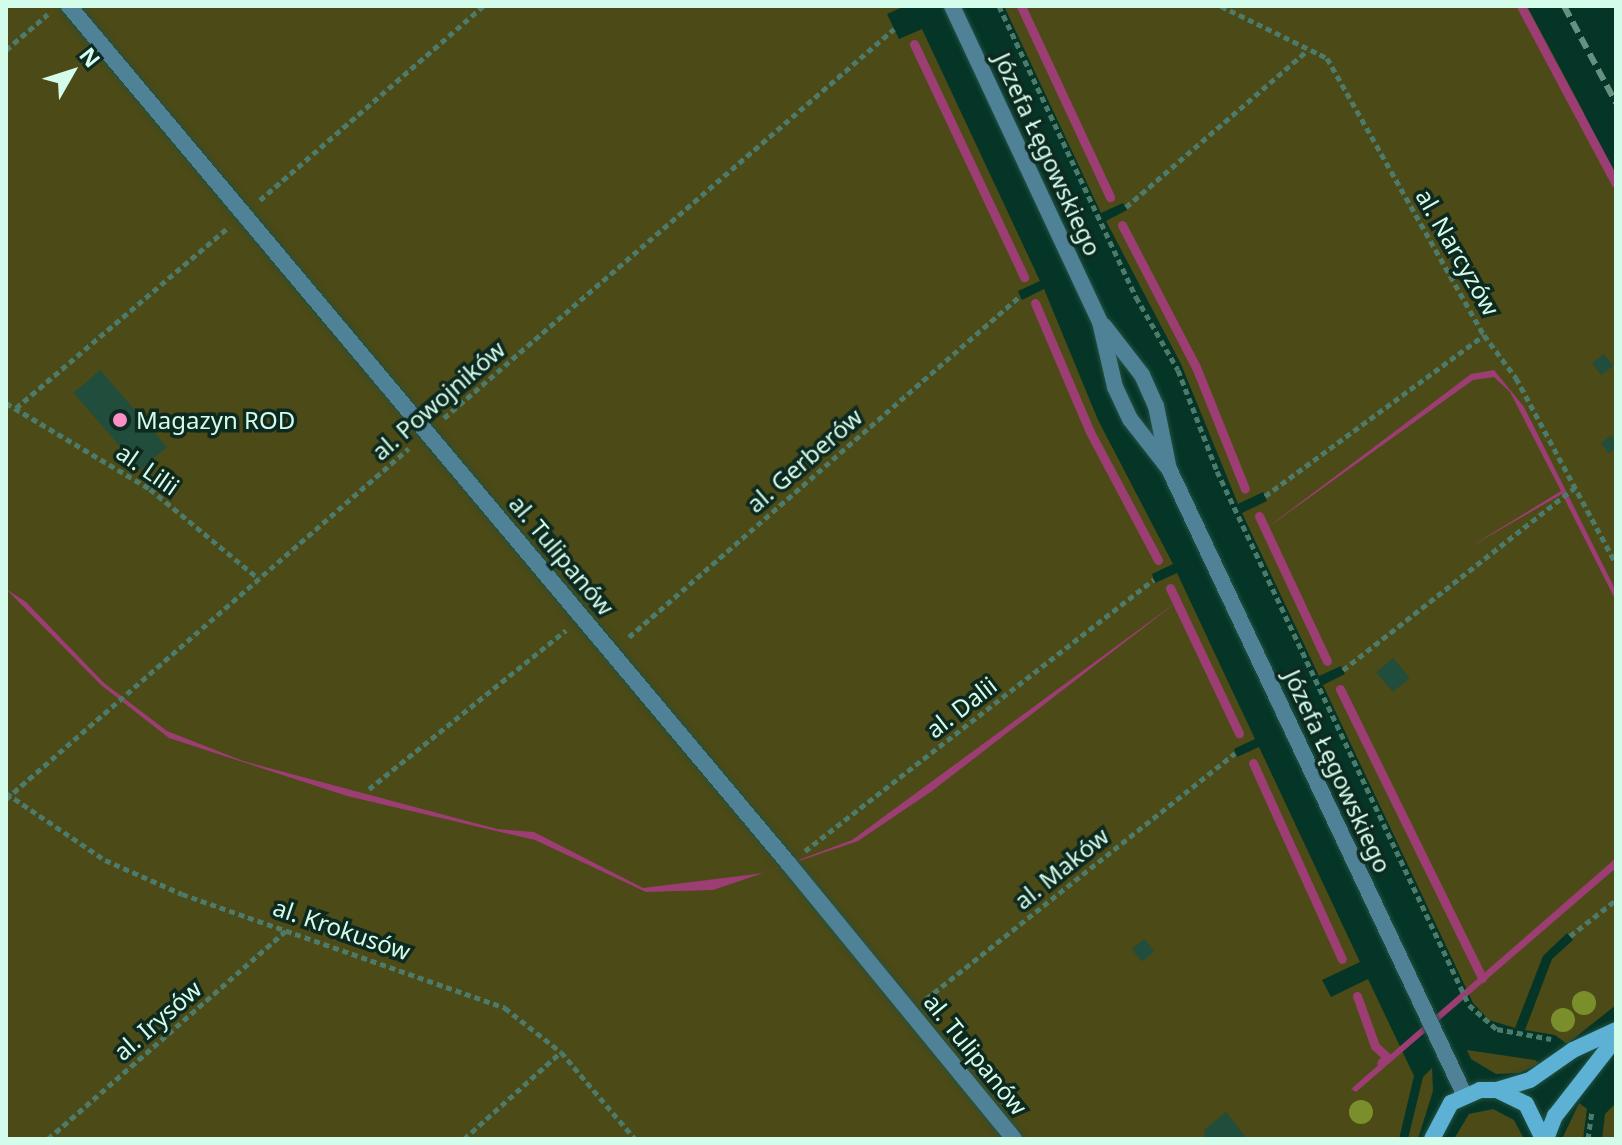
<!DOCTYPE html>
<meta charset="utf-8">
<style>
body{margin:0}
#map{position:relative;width:1622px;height:1145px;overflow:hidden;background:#053527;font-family:"Noto Sans",sans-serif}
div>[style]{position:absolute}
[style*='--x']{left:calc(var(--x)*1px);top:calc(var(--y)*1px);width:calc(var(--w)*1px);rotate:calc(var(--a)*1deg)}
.green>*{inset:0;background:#4c4a16}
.water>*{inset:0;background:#9c3d74}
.stream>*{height:9px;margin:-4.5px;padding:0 4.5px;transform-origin:4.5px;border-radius:4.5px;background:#9c3d74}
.building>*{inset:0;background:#214d3d;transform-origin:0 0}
.path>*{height:5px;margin-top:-2.5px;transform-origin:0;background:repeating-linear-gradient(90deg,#4c7a6b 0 6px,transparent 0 10px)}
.roads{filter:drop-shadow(0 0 2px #225142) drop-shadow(0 0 2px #225142)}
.service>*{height:16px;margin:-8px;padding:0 8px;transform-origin:8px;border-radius:8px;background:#4f8197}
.minor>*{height:16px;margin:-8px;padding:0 8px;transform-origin:8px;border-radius:8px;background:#4f8197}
.secondary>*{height:16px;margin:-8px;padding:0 8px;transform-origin:8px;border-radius:8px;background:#5cb1d4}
.rail>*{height:6px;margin-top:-3px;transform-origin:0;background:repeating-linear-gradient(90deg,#649181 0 12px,transparent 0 18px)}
.trees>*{width:24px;height:24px;margin:-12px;border-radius:50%;background:#7b8e2c}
.dots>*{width:22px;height:22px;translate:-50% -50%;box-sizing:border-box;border:4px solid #0e291f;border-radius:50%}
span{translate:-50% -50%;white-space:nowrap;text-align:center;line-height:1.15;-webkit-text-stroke:7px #0e291f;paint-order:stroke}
.street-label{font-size:24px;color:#d4fceb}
.poi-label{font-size:24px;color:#d4fceb}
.left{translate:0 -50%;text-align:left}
.frame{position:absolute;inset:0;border:8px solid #d4fceb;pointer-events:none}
.north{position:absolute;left:32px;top:32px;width:80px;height:80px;-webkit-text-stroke:6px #0e291f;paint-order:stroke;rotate:51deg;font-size:22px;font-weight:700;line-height:32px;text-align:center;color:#d4fceb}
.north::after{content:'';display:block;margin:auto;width:28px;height:36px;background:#d4fceb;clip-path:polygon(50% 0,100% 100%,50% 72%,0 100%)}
</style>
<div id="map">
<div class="green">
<i style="clip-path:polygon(6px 6px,905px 6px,887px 14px,899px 39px,922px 29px,1040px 281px,1018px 291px,1020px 296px,1022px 300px,1044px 289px,1098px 420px,1173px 564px,1152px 574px,1155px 583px,1177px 573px,1255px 739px,1234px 749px,1237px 757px,1259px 747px,1360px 962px,1322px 980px,1331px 997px,1368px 979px,1414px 1076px,1399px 1139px,6px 1139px)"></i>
<i style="clip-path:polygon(1004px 6px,1527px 6px,1583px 111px,1616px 194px,1616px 1005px,1567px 1044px,1555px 1035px,1525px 1030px,1552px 959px,1573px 940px,1567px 933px,1543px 956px,1515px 1028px,1489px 1020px,1473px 1003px,1323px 685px,1345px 674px,1341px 666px,1319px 676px,1242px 513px,1267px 501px,1263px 492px,1238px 504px,1181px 364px,1106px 221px,1127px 210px,1123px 203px,1101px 213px)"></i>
<i style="clip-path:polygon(1467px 1050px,1535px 1060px,1540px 1064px,1519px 1073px,1496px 1074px,1471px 1059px)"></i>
<i style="clip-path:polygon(1432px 1068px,1433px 1091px,1418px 1139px,1408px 1139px,1423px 1077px)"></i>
<i style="clip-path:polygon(1579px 1103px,1587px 1109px,1583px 1139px,1562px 1139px)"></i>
<i style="clip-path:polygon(1616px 1103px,1616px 1139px,1602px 1139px,1605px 1114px)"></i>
<i style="clip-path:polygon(1493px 1109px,1514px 1120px,1524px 1139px,1454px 1139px,1469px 1114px)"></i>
</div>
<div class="water">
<i style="clip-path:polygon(1494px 370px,1524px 407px,1616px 591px,1616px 601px,1562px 494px,1470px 547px,1561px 491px,1510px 392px,1494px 377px,1473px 380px,1260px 533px,1471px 374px)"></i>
<i style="clip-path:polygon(6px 589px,26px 602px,104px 683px,167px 731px,243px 761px,497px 829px,534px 832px,643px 888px,764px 873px,852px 840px,1182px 598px,932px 791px,858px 841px,713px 890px,646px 892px,535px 840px,347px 796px,169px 738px,101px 685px)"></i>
<i style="clip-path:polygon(1616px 858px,1616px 868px,1356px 1092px,1351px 1089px)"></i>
</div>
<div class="stream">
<i style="--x:1021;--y:6;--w:211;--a:65"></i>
<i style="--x:1521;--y:6;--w:202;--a:61.9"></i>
<i style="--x:914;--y:44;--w:258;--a:64.7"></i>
<i style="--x:1122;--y:225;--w:160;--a:62.5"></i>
<i style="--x:1196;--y:367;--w:131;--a:68.1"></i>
<i style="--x:1035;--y:303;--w:140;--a:66.9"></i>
<i style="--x:1090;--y:432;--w:145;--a:62"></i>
<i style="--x:1259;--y:516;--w:160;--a:64.9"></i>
<i style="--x:1170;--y:588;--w:161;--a:64.6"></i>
<i style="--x:1340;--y:689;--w:322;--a:63.8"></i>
<i style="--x:1253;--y:763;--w:215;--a:65.6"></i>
<i style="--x:1357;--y:996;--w:53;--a:70.2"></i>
<i style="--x:1375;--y:1046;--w:16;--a:43"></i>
<i style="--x:1387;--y:1057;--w:8;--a:135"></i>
</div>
<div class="building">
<i style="left:1604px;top:354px;width:15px;height:15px;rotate:53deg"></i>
<i style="left:100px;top:370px;width:102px;height:35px;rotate:49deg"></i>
<i style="clip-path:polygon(1612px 435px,1616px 448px,1609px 453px,1601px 443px)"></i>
<i style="left:1393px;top:658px;width:26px;height:22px;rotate:50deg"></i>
<i style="left:1144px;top:939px;width:16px;height:16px;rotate:50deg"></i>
<i style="clip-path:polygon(1226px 1112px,1247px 1139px,1205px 1139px,1204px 1130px)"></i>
</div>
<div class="path">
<i style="--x:999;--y:6;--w:322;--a:64.8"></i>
<i style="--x:1136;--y:297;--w:84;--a:60.1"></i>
<i style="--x:1178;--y:370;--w:108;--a:68.9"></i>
<i style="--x:1217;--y:471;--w:590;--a:64.74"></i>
<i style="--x:1469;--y:1005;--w:37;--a:41"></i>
<i style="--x:1497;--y:1029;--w:55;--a:10.5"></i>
<i style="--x:1221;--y:6;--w:118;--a:26.1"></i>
<i style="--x:1327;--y:58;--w:318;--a:60.5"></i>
<i style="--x:1484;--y:335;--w:54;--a:53.3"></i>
<i style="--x:1516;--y:378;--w:211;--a:61.7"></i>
<i style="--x:6;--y:50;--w:55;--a:-40.6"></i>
<i style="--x:260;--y:200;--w:296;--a:-41"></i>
<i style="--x:1126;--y:207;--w:240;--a:-40.8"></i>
<i style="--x:6;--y:403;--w:168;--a:30.8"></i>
<i style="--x:150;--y:489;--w:141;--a:39.5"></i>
<i style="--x:16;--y:408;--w:280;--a:-40.4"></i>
<i style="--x:444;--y:418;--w:595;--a:-40.84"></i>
<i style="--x:1265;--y:496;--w:272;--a:-36.3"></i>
<i style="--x:629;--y:637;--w:519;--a:-41.09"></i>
<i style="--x:1343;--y:670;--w:294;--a:-38.2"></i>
<i style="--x:369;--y:789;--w:253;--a:-38.9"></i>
<i style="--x:6;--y:793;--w:120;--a:34.1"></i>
<i style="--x:105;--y:860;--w:84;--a:23.8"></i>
<i style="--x:182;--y:894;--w:343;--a:19.4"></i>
<i style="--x:505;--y:1008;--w:71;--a:38.2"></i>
<i style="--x:561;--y:1052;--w:114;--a:49.6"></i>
<i style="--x:6;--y:799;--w:534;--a:-41.05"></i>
<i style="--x:805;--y:851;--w:442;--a:-37.9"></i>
<i style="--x:1570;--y:936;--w:58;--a:-38"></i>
<i style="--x:926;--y:999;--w:395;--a:-38.5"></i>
<i style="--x:48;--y:1139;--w:319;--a:-41.2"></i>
<i style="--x:464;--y:1139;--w:130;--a:-41.9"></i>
<i style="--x:1588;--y:1139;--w:29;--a:-82"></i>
</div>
<div class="roads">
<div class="service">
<i style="--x:69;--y:6;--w:1120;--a:50"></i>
<i style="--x:789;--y:864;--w:355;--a:50.7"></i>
</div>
<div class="minor">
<i style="--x:952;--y:6;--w:349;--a:64.9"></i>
<i style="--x:1100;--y:322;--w:67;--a:77"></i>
<i style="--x:1115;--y:387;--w:35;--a:65"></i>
<i style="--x:1130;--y:419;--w:63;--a:52"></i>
<i style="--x:1169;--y:469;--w:691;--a:64.73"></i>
<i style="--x:1104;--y:326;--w:62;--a:52.2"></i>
<i style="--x:1142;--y:375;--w:34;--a:66"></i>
<i style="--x:1156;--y:406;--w:60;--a:78.5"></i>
</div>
<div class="secondary">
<i style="--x:1497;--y:1090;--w:34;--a:-17"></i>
<i style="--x:1530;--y:1080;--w:52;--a:-34.9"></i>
<i style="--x:1573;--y:1050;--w:47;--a:-24.9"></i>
<i style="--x:1432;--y:1139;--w:41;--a:-62.2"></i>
<i style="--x:1451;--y:1103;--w:32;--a:-24"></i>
<i style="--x:1480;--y:1090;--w:17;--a:0"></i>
<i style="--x:1497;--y:1090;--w:32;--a:26"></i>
<i style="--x:1526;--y:1104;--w:39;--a:64"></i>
<i style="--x:1546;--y:1139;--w:25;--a:-69"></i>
<i style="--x:1555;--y:1116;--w:99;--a:-52"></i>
</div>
</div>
<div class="rail">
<i style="--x:1564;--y:6;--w:110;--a:61.8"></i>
</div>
<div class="trees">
<i style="left:1584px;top:1003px"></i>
<i style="left:1563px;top:1020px"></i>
<i style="left:1361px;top:1112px"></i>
</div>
<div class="dots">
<i style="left:120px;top:420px;background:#fa8fc8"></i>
</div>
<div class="street-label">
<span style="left:1048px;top:154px;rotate:65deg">Józefa Łęgowskiego</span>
<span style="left:1458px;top:252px;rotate:60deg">al. Narcyzów</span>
<span style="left:438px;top:400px;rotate:-41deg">al. Powojników</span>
<span style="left:804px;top:460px;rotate:-41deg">al. Gerberów</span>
<span style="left:148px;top:469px;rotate:35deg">al. Lilii</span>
<span style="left:562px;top:555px;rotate:50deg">al. Tulipanów</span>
<span style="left:961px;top:707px;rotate:-38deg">al. Dalii</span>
<span style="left:1338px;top:771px;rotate:65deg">Józefa Łęgowskiego</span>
<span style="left:1061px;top:868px;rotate:-39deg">al. Maków</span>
<span style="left:342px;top:929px;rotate:19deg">al. Krokusów</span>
<span style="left:157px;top:1020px;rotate:-41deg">al. Irysów</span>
<span style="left:976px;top:1054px;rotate:51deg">al. Tulipanów</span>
</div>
<div class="poi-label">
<span class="left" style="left:136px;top:420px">Magazyn ROD</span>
</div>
<div class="frame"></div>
<div class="north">N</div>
</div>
